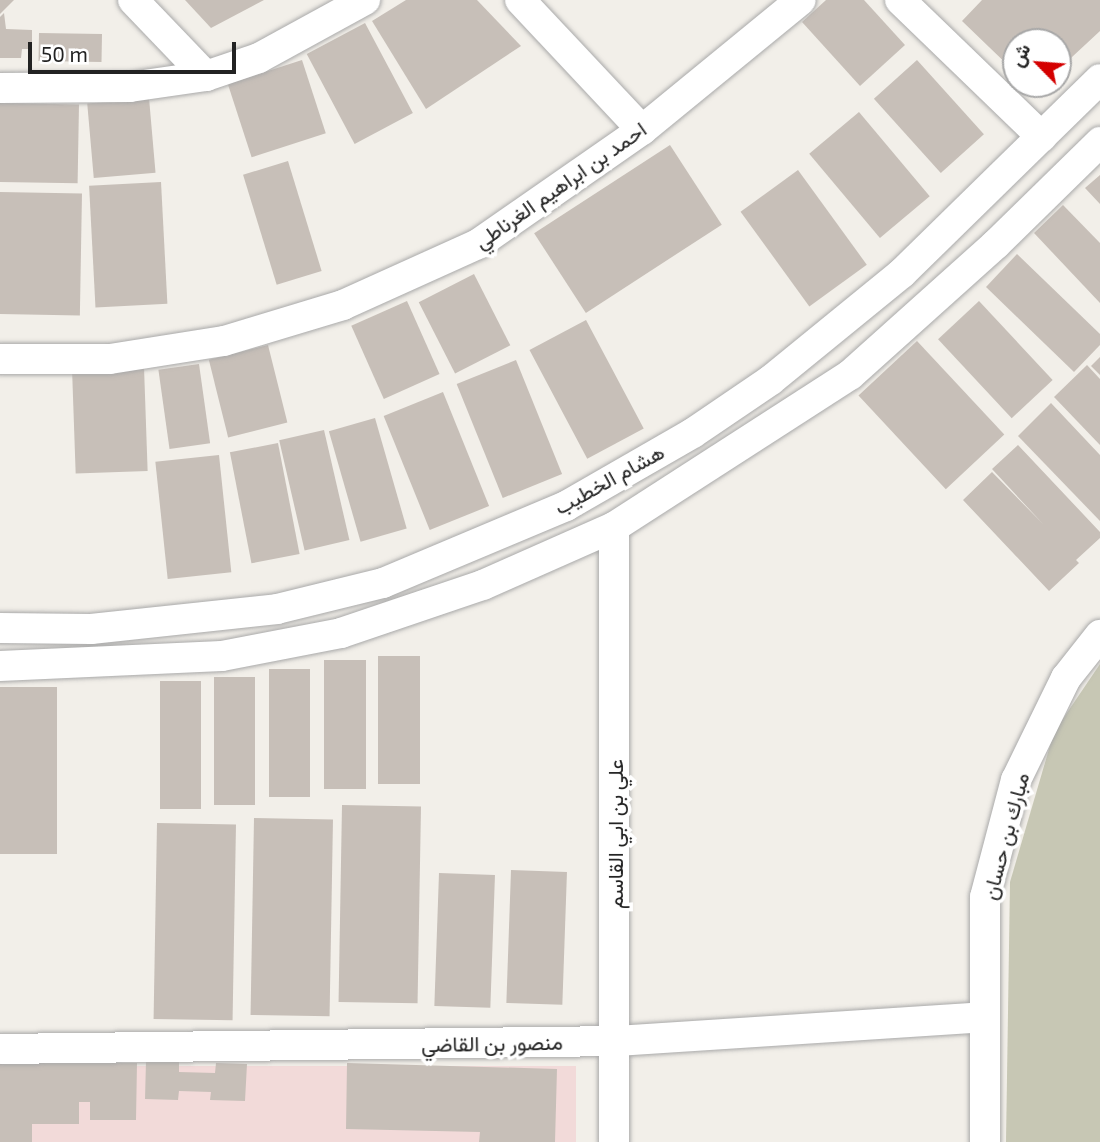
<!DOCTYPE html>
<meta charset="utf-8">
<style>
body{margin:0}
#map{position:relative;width:1100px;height:1142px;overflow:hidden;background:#f2efe9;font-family:"Exo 2",Vazirmatn,sans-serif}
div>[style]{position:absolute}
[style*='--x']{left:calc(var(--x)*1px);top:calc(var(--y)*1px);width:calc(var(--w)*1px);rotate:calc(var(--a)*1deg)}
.commercial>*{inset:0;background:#f2dad9;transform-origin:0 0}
.construction>*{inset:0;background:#c7c7b4}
.building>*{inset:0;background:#c7bfb8;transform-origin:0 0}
.roads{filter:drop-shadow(0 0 2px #a9a9a9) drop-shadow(0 0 2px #a9a9a9)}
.street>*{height:30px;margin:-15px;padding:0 15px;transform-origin:15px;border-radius:15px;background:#fff}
span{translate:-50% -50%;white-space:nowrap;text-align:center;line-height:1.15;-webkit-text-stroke:7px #fff;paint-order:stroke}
.street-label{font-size:21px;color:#222}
.north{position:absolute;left:1002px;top:28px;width:70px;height:70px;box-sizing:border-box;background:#fff;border:2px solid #a7a7a7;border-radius:50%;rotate:295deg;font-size:19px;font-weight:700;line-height:28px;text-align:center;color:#222}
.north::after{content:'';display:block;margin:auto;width:24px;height:32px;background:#d40000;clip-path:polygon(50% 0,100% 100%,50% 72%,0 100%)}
.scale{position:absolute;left:28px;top:42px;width:208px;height:32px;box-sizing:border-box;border:4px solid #222;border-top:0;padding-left:9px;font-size:21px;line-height:24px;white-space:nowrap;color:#222;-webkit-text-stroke:5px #fff;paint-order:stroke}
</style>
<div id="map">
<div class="commercial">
<i style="left:0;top:1066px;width:576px;height:76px"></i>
</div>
<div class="construction">
<i style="clip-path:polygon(1100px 664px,1100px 1142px,1006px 1142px,1010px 882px,1054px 732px)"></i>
</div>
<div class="building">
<i style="clip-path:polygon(0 0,14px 0,0 14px)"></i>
<i style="clip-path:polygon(185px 0,264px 0,211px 28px)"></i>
<i style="clip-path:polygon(406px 0,477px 0,521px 46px,426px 109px,372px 21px)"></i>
<i style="clip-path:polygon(826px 0,864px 0,905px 45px,860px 86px,802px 22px)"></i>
<i style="clip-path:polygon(982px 0,1100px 0,1100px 31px,1058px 70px,1058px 42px,1016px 42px,1016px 73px,962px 21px)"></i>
<i style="clip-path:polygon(4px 13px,6px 29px,32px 30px,32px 49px,22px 49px,21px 58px,0 58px,0 17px)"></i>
<i style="left:365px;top:23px;width:102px;height:66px;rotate:62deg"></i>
<i style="left:39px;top:33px;width:63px;height:28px;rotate:1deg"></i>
<i style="left:302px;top:60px;width:77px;height:78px;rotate:72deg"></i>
<i style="left:917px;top:60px;width:100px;height:58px;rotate:48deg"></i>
<i style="left:149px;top:98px;width:75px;height:62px;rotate:85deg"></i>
<i style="left:0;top:103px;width:79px;height:79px;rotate:1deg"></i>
<i style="left:859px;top:112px;width:110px;height:65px;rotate:50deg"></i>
<i style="left:670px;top:145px;width:95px;height:162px;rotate:57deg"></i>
<i style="left:288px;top:161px;width:115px;height:47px;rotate:73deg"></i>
<i style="left:798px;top:170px;width:117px;height:71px;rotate:54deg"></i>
<i style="clip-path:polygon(1100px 175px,1100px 204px,1085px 188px)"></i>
<i style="left:161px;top:182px;width:122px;height:72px;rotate:87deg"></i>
<i style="left:0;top:192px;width:82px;height:122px;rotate:1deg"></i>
<i style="clip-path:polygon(1063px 205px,1100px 243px,1100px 303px,1034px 233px)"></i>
<i style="clip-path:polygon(1017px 254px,1100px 334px,1100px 345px,1074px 372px,986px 287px)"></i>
<i style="left:474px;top:274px;width:80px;height:62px;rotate:63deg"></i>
<i style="left:407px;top:301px;width:80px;height:61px;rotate:66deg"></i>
<i style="left:979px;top:301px;width:108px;height:56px;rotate:47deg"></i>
<i style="left:586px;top:320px;width:123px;height:64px;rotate:62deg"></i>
<i style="left:917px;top:341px;width:128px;height:80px;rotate:47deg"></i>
<i style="left:268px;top:345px;width:80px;height:61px;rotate:76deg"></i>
<i style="clip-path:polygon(1100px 357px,1100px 375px,1091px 366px)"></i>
<i style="left:516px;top:360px;width:123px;height:64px;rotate:68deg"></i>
<i style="left:199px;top:364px;width:80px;height:41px;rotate:82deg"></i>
<i style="clip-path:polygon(1087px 365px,1100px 379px,1100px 445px,1054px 397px)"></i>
<i style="left:144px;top:367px;width:104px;height:72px;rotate:88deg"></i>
<i style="left:443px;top:392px;width:123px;height:64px;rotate:68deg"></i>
<i style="clip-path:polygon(1051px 403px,1100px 455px,1100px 521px,1018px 436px)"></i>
<i style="left:375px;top:418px;width:115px;height:48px;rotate:74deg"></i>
<i style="left:324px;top:430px;width:113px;height:46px;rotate:77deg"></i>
<i style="left:278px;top:443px;width:113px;height:49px;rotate:79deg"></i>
<i style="clip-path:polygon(1018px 445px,1100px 532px,1100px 538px,1076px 560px,1079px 563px,1049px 591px,963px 500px,992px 472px,1043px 524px,992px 469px)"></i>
<i style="left:219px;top:455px;width:118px;height:64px;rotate:84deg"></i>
<i style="left:378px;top:656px;width:42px;height:128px"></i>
<i style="left:324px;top:660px;width:42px;height:129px"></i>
<i style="left:269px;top:669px;width:41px;height:128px"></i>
<i style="left:255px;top:677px;width:128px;height:41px;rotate:90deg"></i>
<i style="left:160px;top:681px;width:41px;height:128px"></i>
<i style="left:0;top:687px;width:57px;height:167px"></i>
<i style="left:342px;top:805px;width:79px;height:197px;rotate:1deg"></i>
<i style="left:254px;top:818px;width:79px;height:197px;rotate:1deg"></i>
<i style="left:157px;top:823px;width:79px;height:196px;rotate:1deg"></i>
<i style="left:511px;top:870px;width:56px;height:133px;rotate:2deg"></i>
<i style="left:439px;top:873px;width:56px;height:133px;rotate:2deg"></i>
<i style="clip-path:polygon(146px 1061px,179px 1062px,179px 1072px,215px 1073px,216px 1063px,247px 1064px,245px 1101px,210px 1100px,211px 1092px,179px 1091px,178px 1100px,145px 1099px)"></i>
<i style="clip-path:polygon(0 1062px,137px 1063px,136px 1120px,90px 1120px,90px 1102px,79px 1102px,79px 1124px,32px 1124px,32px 1142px,0 1142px)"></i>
<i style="clip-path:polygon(347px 1063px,557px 1069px,555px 1142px,479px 1142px,480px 1132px,346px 1129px)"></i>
</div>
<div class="roads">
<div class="street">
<i style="--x:133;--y:0;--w:105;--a:46.2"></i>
<i style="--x:520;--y:0;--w:178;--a:46.8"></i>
<i style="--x:900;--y:0;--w:197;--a:44"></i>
<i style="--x:0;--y:88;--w:130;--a:-0.4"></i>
<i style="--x:130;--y:87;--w:77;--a:-8.2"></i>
<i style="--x:206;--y:76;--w:56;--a:-18.8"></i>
<i style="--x:259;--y:58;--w:121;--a:-28.7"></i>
<i style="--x:0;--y:359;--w:110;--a:0"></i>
<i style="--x:110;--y:359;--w:115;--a:-9"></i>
<i style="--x:224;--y:341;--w:124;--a:-16.8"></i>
<i style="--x:343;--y:305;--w:148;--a:-24.3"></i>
<i style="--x:478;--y:244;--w:200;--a:-34.8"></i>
<i style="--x:642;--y:130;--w:205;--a:-39.3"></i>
<i style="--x:614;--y:527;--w:615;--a:90"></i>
<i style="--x:0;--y:628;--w:91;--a:0.6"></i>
<i style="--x:91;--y:629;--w:187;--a:-6.1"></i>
<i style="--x:277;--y:609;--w:109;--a:-13.8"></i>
<i style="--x:383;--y:583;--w:199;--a:-22.8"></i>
<i style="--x:566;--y:506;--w:146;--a:-29.9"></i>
<i style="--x:693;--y:433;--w:94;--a:-34.2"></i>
<i style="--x:771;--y:380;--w:169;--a:-39.2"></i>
<i style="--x:902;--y:273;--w:277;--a:-44.4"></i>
<i style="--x:0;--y:666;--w:222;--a:-2.6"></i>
<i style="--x:222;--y:656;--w:121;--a:-10.9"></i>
<i style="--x:341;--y:633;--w:150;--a:-18.7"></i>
<i style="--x:483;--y:585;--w:143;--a:-23.9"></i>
<i style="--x:614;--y:527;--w:281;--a:-32.8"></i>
<i style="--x:850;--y:375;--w:196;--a:-41.9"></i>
<i style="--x:996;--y:244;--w:146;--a:-44.4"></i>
<i style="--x:0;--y:1049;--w:616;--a:-0.74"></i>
<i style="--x:616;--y:1041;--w:368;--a:-3.7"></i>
<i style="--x:985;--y:1142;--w:245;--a:-90"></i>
<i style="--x:985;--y:897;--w:121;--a:-75.2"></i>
<i style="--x:1016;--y:780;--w:114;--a:-63.9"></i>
<i style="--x:1066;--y:678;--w:55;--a:-51.7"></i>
</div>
</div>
<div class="street-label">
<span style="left:560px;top:185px;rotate:-35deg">احمد بن ابراهيم الغرناطي</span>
<span style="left:609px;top:479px;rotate:-29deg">هشام الخطيب</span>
<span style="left:615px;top:834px;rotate:-90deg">علي بن ابي القاسم</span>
<span style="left:1005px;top:836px;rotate:-75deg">مبارك بن حسان</span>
<span style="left:492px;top:1043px;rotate:-1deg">منصور بن القاضي</span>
</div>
<div class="north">ش</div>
<div class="scale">50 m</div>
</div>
